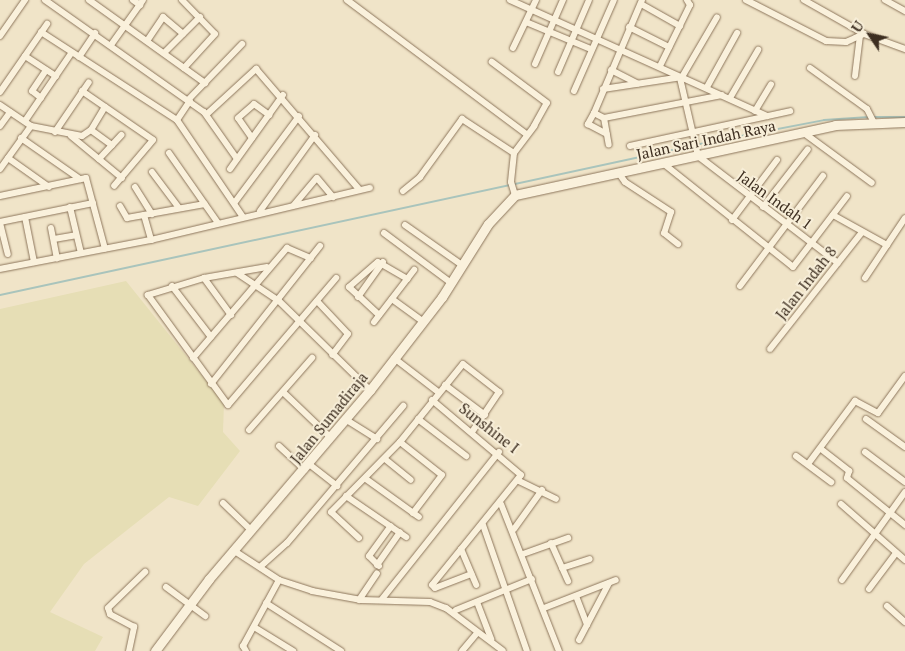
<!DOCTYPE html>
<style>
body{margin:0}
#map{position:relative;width:905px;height:651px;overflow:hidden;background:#f0e4c8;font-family:"PT Serif",serif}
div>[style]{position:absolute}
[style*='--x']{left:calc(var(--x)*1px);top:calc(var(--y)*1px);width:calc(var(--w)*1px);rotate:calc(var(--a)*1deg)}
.farmland>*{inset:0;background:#e6deb5}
.stream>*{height:2px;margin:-1px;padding:0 1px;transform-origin:1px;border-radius:1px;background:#a9c4bc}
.roads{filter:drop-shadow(0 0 1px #8d765c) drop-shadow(0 0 1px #8d765c)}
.street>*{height:6px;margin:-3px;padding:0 3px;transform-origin:3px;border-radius:3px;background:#faf1dc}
.secondary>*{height:9px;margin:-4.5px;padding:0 4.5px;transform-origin:4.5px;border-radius:4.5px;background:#faf1dc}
span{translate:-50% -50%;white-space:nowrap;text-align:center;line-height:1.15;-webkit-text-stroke:4px #f7eed8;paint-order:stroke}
.street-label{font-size:15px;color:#3d2e20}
.north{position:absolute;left:845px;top:10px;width:50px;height:50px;-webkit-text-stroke:4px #f7eed8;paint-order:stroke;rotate:304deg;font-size:14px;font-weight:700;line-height:20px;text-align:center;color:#3d2e20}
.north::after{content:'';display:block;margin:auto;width:18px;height:22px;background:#3d2e20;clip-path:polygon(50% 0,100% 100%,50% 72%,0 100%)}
</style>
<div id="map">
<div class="farmland">
<i style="clip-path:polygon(126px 281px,224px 403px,223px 432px,240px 451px,198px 506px,169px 497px,84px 564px,50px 612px,103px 637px,95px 651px,0 651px,0 309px)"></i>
</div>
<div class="stream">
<i style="--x:874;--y:117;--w:31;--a:0"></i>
<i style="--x:0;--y:295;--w:721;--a:-12.17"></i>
<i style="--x:705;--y:143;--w:121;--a:-10.9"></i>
<i style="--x:824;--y:120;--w:45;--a:-3.8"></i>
</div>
<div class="roads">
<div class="street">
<i style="--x:45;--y:0;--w:194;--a:35.2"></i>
<i style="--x:204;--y:112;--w:57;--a:54.9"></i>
<i style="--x:89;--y:0;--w:143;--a:35.6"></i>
<i style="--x:133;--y:0;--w:9;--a:36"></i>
<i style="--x:182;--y:0;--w:47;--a:45.9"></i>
<i style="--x:215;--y:34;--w:46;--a:132.4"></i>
<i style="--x:347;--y:0;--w:224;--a:36.8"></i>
<i style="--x:510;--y:0;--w:282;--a:24.3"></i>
<i style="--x:642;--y:0;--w:123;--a:113"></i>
<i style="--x:594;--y:113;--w:11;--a:27"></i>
<i style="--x:604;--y:118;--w:120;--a:-11"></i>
<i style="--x:746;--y:0;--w:90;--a:27.1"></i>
<i style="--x:826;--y:41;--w:20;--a:3"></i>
<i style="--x:846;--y:42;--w:20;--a:-24"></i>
<i style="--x:804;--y:0;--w:69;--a:29.5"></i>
<i style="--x:864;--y:34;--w:44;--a:20.1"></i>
<i style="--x:885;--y:0;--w:23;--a:29"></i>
<i style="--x:641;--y:4;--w:45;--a:29.4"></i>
<i style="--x:526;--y:22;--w:70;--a:22.6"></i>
<i style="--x:629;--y:27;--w:45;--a:26.6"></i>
<i style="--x:41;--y:32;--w:162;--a:32.9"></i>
<i style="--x:177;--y:120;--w:117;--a:55.8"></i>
<i style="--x:0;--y:36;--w:44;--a:-55.2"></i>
<i style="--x:147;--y:41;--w:29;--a:-56"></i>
<i style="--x:163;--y:17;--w:26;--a:40"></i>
<i style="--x:111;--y:45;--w:55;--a:-54.6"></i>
<i style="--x:513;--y:48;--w:53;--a:-64.4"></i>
<i style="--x:164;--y:53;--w:51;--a:-45"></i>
<i style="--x:25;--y:56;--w:37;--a:33"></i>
<i style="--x:79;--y:57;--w:29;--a:-56"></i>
<i style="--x:535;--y:64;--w:70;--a:-66.4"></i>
<i style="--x:660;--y:66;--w:68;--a:-63.8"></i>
<i style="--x:690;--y:5;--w:6;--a:-121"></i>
<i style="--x:810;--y:68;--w:70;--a:35.7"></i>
<i style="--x:867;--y:109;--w:16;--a:63"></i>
<i style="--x:611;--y:70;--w:30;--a:27"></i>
<i style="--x:558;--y:72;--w:78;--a:-66.7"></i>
<i style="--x:855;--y:76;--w:39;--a:-83"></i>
<i style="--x:680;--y:78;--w:80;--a:77"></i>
<i style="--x:698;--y:156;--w:176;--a:37.4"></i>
<i style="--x:707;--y:87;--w:62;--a:-60.9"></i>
<i style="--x:603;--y:89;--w:80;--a:-8.6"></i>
<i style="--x:682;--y:77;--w:69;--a:-59.7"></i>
<i style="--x:82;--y:91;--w:86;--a:34.6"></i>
<i style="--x:153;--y:140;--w:60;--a:130.3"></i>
<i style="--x:574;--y:91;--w:99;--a:-66.3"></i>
<i style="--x:0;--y:92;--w:83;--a:-55.3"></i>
<i style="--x:41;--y:98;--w:11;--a:-142"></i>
<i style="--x:32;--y:91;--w:25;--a:-56"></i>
<i style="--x:730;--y:98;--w:56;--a:-59.7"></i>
<i style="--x:188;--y:100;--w:78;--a:-46"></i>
<i style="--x:0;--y:105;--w:37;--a:34"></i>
<i style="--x:31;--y:126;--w:52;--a:11.1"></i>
<i style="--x:82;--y:136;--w:11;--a:-34"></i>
<i style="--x:91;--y:130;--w:27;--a:-59"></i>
<i style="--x:755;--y:111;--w:31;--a:-59"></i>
<i style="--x:594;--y:113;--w:13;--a:119"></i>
<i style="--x:588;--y:124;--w:21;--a:28"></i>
<i style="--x:207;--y:114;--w:67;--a:-42.6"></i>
<i style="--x:256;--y:69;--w:158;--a:49.4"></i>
<i style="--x:604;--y:118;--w:27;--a:80"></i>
<i style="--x:177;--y:120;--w:23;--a:-56"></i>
<i style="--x:25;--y:121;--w:83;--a:-55.7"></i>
<i style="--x:0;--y:126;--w:17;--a:-54"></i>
<i style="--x:91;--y:130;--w:26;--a:36"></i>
<i style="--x:55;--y:132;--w:60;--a:-55.8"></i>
<i style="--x:804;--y:133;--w:84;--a:36.3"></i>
<i style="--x:71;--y:136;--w:66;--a:39.5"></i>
<i style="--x:21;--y:138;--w:72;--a:34.8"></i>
<i style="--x:252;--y:138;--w:24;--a:-125"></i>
<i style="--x:238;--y:118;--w:21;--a:-41"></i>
<i style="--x:254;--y:104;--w:19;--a:36"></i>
<i style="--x:630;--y:146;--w:164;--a:-12.3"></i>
<i style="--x:169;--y:153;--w:85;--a:55"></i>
<i style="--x:514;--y:153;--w:29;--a:96"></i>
<i style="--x:511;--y:182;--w:14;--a:73"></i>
<i style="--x:8;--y:158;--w:50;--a:35.3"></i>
<i style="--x:99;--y:159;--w:33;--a:-47"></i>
<i style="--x:664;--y:164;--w:165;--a:38.6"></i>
<i style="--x:793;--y:267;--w:89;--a:-52.7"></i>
<i style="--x:0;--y:169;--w:53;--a:-54.2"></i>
<i style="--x:230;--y:169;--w:91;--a:-54.4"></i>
<i style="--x:152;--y:172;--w:45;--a:53.1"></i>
<i style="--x:618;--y:172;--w:12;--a:55"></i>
<i style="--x:625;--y:182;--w:55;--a:33.1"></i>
<i style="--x:671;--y:212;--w:22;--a:108"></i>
<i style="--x:664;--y:233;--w:18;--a:38"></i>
<i style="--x:135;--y:187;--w:32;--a:58"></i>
<i style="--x:403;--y:191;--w:22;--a:-39"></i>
<i style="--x:420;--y:177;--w:72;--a:-54.1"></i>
<i style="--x:462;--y:119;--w:62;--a:33.2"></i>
<i style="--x:514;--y:153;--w:34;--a:-53"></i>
<i style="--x:534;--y:126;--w:26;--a:-61"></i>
<i style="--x:547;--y:103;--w:69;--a:-143.3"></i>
<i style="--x:0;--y:196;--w:88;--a:-11.8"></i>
<i style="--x:86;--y:178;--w:73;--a:75"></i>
<i style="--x:235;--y:202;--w:107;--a:-53.3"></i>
<i style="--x:294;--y:205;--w:35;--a:-50"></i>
<i style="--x:317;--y:178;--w:25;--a:50"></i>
<i style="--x:120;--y:206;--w:14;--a:60"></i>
<i style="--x:127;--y:218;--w:79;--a:-10.2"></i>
<i style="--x:70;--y:207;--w:47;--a:76.6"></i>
<i style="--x:763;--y:207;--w:73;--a:-52.2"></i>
<i style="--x:260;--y:211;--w:94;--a:-54.1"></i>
<i style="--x:144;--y:215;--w:26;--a:74"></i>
<i style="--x:833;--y:215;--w:62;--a:29.1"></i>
<i style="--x:25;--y:217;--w:46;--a:78.7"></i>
<i style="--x:732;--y:220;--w:75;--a:-53.1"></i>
<i style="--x:0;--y:222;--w:95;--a:-11.5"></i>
<i style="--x:0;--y:223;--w:32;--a:76"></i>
<i style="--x:405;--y:225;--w:70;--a:35.1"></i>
<i style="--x:51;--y:228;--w:31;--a:79"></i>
<i style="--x:384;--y:233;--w:84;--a:36.7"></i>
<i style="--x:54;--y:239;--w:22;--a:-10"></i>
<i style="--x:267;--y:267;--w:64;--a:170.1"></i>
<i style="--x:204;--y:278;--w:59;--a:163.1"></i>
<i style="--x:148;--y:295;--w:136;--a:54"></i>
<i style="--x:228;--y:405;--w:167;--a:-49.6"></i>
<i style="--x:0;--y:269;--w:154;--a:-10.9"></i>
<i style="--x:151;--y:240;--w:225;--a:-13.4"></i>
<i style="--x:237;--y:273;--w:50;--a:33.7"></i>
<i style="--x:279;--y:301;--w:127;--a:44.4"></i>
<i style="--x:204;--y:278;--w:46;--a:53.9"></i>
<i style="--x:865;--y:278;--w:72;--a:-56.3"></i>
<i style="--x:172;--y:286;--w:64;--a:52.6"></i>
<i style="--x:740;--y:286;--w:138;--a:-53"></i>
<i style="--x:358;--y:297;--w:43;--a:-54.5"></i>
<i style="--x:392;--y:299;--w:37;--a:36"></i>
<i style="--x:317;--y:301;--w:45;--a:46.8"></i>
<i style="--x:348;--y:334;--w:26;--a:127"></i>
<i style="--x:379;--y:315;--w:41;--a:-137"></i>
<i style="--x:349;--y:287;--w:38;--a:-41"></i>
<i style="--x:378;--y:262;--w:34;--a:30"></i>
<i style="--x:374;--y:322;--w:66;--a:-52.4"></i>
<i style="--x:770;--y:349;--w:149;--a:-51.8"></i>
<i style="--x:193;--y:358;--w:145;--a:-49.5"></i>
<i style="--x:287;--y:248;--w:26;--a:23"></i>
<i style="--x:394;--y:358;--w:56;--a:37.7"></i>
<i style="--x:211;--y:384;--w:176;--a:-51.7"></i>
<i style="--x:445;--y:385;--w:50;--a:36.9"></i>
<i style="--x:283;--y:392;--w:66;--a:43.8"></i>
<i style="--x:432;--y:400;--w:116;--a:40.1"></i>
<i style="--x:521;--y:475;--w:141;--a:129"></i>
<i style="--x:432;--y:585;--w:4;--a:45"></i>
<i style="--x:435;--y:588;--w:39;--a:-21"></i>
<i style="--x:345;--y:419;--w:38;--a:32"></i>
<i style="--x:418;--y:419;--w:61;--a:37.6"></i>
<i style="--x:866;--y:419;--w:48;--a:35.7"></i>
<i style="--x:249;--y:430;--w:96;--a:-48.8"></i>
<i style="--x:400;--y:442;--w:53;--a:38.2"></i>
<i style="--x:442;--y:475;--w:48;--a:127.3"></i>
<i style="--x:279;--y:446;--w:35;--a:43"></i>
<i style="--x:821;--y:449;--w:36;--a:38"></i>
<i style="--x:849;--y:471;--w:7;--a:106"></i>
<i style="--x:847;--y:478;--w:75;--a:39"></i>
<i style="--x:865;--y:452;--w:50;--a:36.9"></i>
<i style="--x:796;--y:456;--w:44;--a:36.6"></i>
<i style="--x:385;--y:459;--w:33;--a:39"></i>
<i style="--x:309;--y:464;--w:36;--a:38"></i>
<i style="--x:808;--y:464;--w:79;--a:-53.3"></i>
<i style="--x:855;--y:401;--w:26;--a:28"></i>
<i style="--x:878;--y:413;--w:46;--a:-53.9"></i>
<i style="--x:366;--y:479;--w:65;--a:35.6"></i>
<i style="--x:519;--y:481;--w:41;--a:25.9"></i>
<i style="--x:346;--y:496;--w:73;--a:34.3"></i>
<i style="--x:223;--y:503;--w:39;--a:44"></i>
<i style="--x:501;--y:504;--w:158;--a:68.5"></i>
<i style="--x:841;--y:504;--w:85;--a:41.2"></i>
<i style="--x:483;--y:525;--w:133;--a:70.8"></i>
<i style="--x:514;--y:529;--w:48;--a:-54.3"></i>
<i style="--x:359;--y:538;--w:38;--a:-137"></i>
<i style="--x:331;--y:512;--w:98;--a:-45.4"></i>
<i style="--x:400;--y:442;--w:100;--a:-51.1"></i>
<i style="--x:463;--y:364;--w:46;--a:37.9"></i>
<i style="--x:499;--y:392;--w:48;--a:124"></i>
<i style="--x:551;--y:543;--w:42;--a:65.9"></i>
<i style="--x:461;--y:549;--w:39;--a:67"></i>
<i style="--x:233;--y:550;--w:55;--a:33.1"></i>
<i style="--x:279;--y:580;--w:35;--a:18"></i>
<i style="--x:312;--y:591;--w:50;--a:10.4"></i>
<i style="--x:361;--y:600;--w:69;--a:1.7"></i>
<i style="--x:430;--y:602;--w:17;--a:21"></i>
<i style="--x:446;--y:608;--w:71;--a:37"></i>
<i style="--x:523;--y:554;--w:48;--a:-19.6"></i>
<i style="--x:377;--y:565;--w:40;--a:-55.1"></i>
<i style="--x:379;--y:566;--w:14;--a:-135"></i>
<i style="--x:369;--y:556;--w:37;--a:-54"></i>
<i style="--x:260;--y:567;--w:36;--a:-42"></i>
<i style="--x:287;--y:543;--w:180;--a:-49.7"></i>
<i style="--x:562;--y:568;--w:29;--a:-18"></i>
<i style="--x:842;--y:580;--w:108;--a:-54.4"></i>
<i style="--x:166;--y:587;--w:49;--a:36.6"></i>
<i style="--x:869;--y:589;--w:45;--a:-53.1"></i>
<i style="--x:576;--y:596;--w:31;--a:69"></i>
<i style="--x:382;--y:599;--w:188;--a:-51.5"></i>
<i style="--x:359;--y:600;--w:32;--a:-56"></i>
<i style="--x:477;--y:602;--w:40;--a:69"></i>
<i style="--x:266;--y:603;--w:89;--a:32.6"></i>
<i style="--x:887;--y:606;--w:24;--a:42"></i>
<i style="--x:544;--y:608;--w:77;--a:-21.3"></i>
<i style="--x:456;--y:610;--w:82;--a:-22.2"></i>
<i style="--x:254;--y:627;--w:46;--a:31.6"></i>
<i style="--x:579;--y:640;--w:64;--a:-62.2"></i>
<i style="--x:129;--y:651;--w:25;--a:-78"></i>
<i style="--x:134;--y:627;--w:27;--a:-152"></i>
<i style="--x:110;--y:614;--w:6;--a:-108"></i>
<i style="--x:108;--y:608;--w:52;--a:-44.2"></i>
<i style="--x:246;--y:651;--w:6;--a:-121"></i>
<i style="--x:243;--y:646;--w:75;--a:-61.4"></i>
<i style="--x:462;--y:651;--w:23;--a:-50"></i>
</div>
<div class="secondary">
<i style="--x:155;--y:651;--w:90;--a:-53.1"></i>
<i style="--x:209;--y:579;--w:248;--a:-49.6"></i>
<i style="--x:370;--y:390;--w:118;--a:-52.3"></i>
<i style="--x:442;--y:297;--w:86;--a:-57.8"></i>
<i style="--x:488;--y:224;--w:40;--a:-47"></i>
<i style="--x:515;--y:195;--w:328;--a:-12.3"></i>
<i style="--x:835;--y:125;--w:70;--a:-2.5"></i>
</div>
</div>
<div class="street-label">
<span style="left:706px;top:140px;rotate:-12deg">Jalan Sari Indah Raya</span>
<span style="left:775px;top:200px;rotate:36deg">Jalan Indah 1</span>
<span style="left:806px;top:283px;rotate:-52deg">Jalan Indah 8</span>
<span style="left:329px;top:418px;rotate:-51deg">Jalan Sumadiraja</span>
<span style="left:489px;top:428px;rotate:38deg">Sunshine I</span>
</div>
<div class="north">U</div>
</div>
